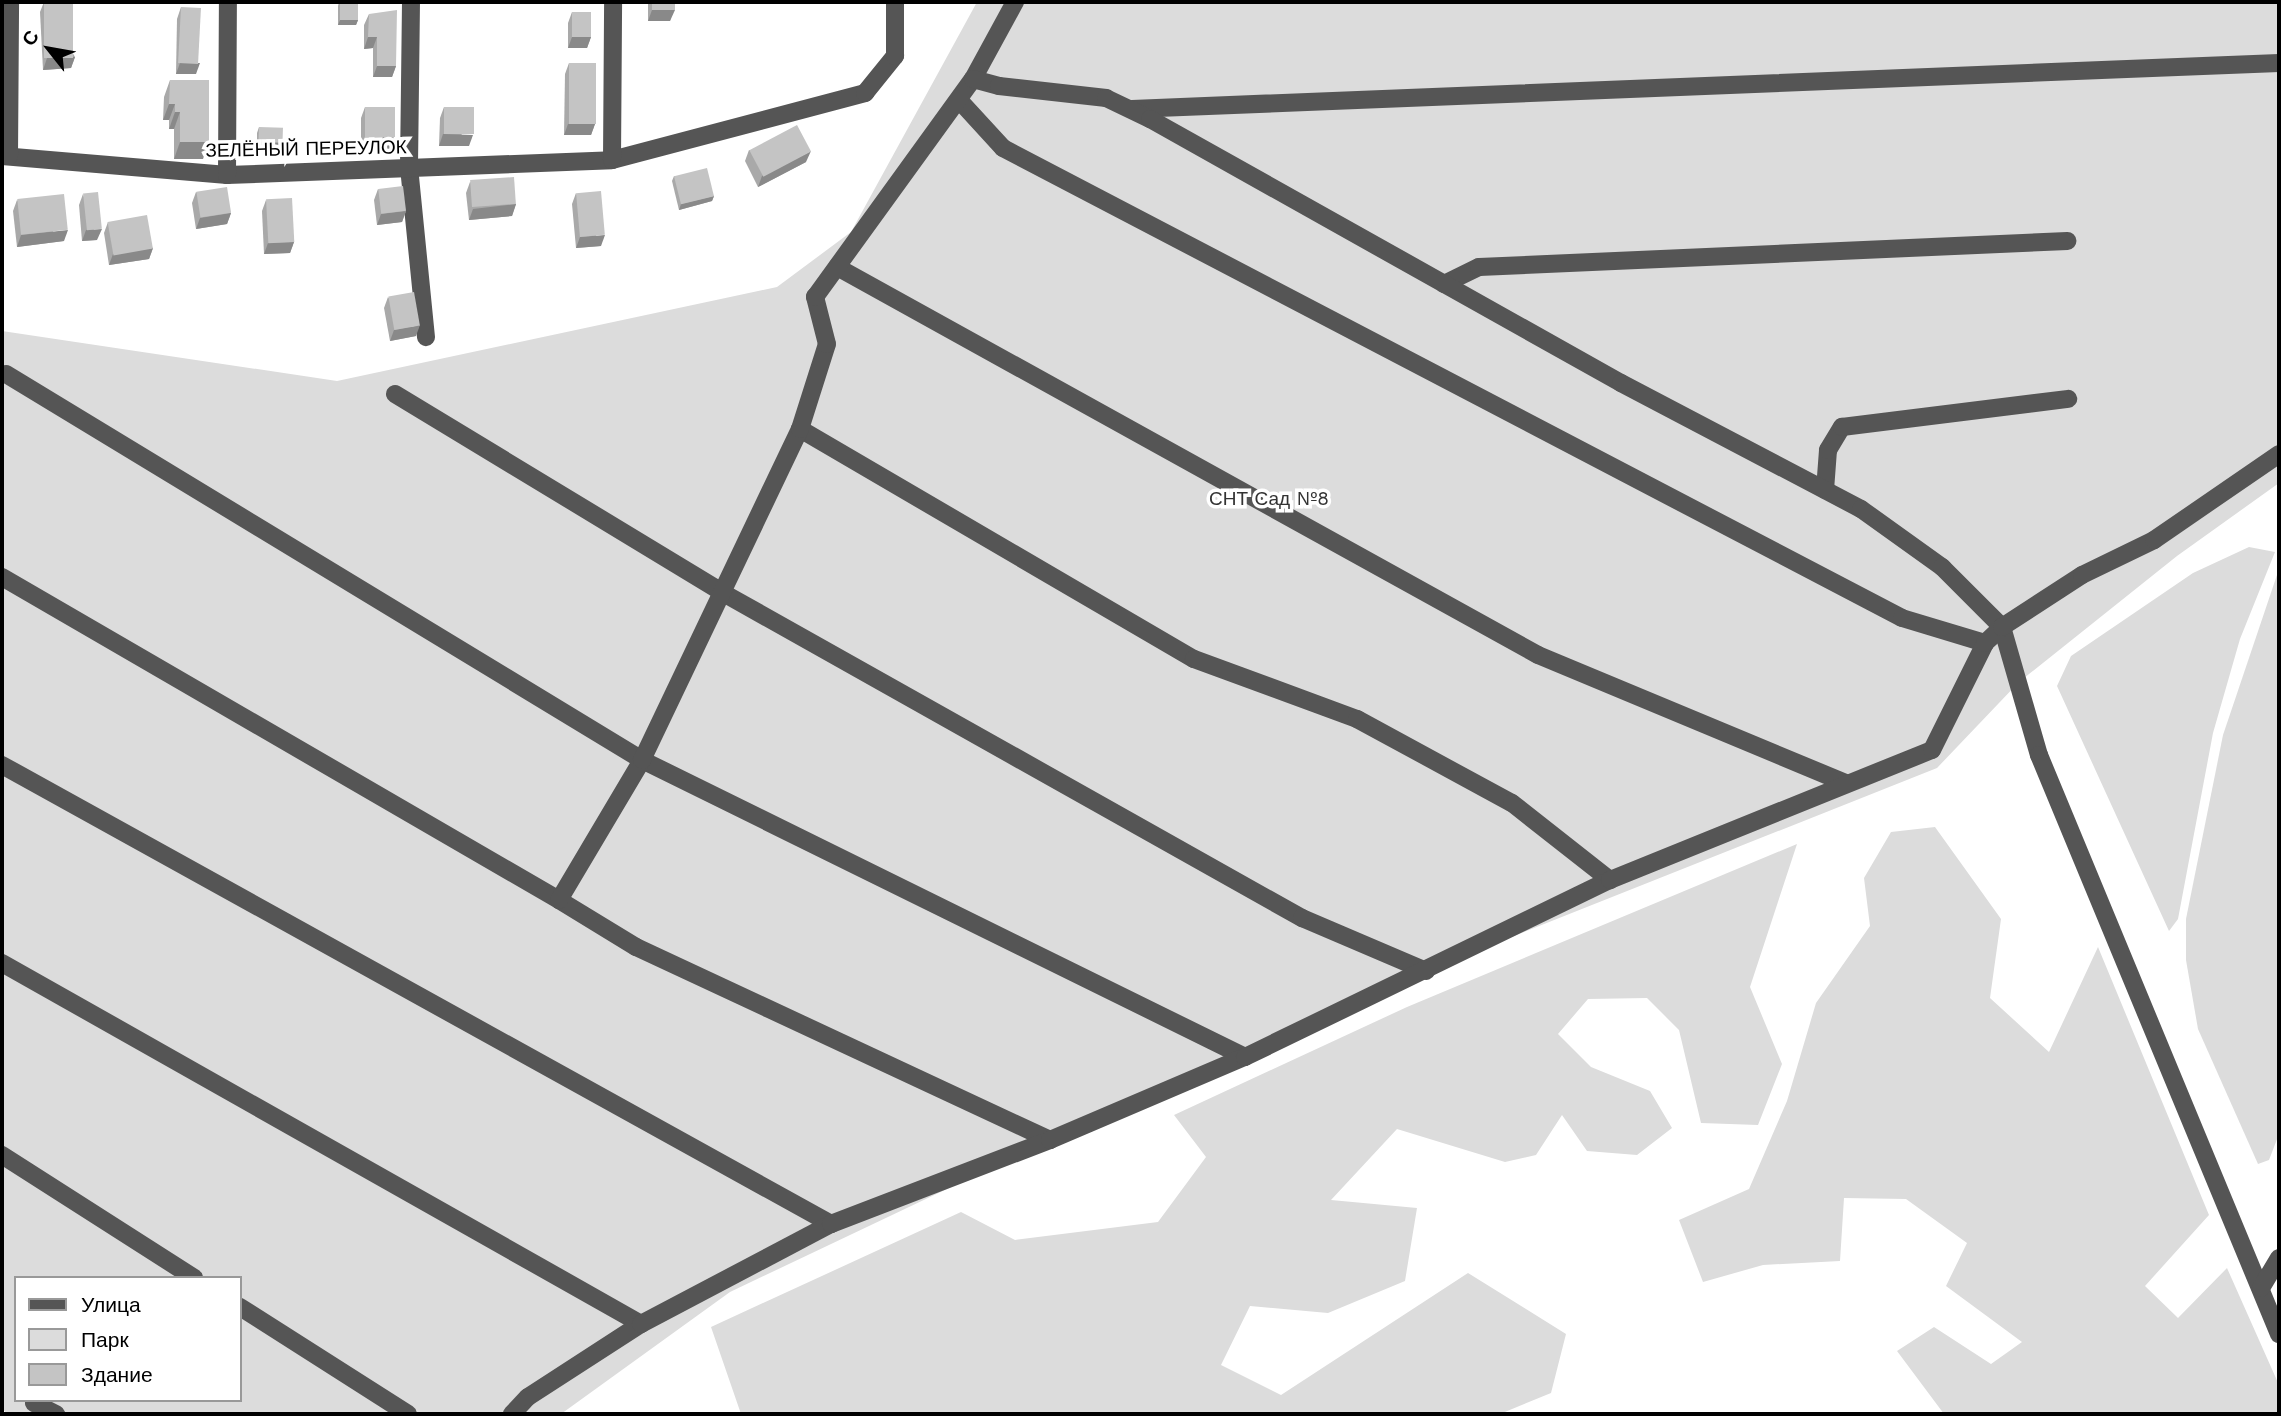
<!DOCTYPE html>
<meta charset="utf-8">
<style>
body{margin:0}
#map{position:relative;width:2281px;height:1416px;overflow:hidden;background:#fff;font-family:"Work Sans",sans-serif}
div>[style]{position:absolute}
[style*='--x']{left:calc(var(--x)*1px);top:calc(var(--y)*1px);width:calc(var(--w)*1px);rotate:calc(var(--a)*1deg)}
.green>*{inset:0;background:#dcdcdc}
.minor>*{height:18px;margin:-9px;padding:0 9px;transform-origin:9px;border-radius:9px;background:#555}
.wall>*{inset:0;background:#a9a9a9}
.shaded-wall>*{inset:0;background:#898989}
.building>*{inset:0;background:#c4c4c4;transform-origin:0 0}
span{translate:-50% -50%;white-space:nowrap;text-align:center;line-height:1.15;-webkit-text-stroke:7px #fff;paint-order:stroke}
.street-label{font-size:19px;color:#000}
.park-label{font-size:19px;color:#333}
.frame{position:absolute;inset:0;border:4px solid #000;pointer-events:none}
.legend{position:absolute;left:14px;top:1276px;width:228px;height:126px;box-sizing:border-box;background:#fff;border:2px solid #999;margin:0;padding:9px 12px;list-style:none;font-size:21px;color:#000}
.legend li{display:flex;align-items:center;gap:14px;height:35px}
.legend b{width:35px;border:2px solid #999}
.north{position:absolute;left:14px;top:14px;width:70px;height:70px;-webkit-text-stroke:5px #fff;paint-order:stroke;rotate:301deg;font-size:19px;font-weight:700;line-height:28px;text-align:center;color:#000}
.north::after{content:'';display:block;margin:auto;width:24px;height:32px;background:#000;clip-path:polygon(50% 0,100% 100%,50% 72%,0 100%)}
</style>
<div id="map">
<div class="green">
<i style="clip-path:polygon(evenodd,977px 2px,2279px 2px,2279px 483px,2177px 556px,2019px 682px,1937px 768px,1426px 971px,1050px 1140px,730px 1292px,561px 1414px,7px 1414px,2px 1408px,2px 331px,337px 381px,777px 287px,851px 232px,977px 2px,16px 1278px,240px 1278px,240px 1400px,16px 1400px,16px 1278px)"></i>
<i style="clip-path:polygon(2249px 547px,2275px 552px,2240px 639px,2213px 733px,2178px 919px,2169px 931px,2057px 686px,2071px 656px,2193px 573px)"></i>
<i style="clip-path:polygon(2279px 569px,2279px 1134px,2269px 1160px,2258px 1164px,2198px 1029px,2186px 960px,2186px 919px,2223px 735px)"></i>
<i style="clip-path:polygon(1935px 827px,2001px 919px,1990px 998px,2049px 1052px,2098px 947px,2209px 1215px,2145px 1286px,2178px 1318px,2227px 1268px,2279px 1385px,2279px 1414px,1944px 1414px,1897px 1351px,1934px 1327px,1991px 1364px,2022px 1342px,1946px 1286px,1967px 1243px,1906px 1199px,1844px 1198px,1840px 1261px,1763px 1265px,1703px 1282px,1679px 1220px,1749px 1189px,1787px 1101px,1816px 1003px,1870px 926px,1864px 878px,1891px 832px)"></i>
<i style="clip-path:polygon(1797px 844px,1750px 987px,1782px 1064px,1758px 1125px,1701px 1123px,1679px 1030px,1647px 998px,1588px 999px,1558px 1034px,1591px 1067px,1650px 1091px,1672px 1128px,1637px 1155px,1587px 1151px,1562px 1115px,1536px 1155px,1505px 1162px,1397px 1129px,1331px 1200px,1417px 1208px,1405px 1281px,1328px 1313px,1250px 1306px,1221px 1365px,1281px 1395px,1468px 1273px,1566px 1334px,1551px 1393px,1500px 1414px,741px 1414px,711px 1327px,961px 1212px,1015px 1240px,1158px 1222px,1206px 1157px,1174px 1115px,1407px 1007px)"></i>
</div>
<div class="minor">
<i style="--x:411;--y:2;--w:165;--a:90.7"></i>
<i style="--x:409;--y:167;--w:171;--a:84.3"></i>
<i style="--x:973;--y:79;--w:88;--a:-61.4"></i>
<i style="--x:959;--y:100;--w:65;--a:47.5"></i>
<i style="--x:1003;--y:148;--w:1014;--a:27.6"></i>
<i style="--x:1902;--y:618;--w:87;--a:16.8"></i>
<i style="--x:1132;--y:109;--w:1148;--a:-2.3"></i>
<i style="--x:2;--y:156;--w:226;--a:4.8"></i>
<i style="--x:227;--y:175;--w:385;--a:-2.2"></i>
<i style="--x:612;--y:160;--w:262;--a:-14.8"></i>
<i style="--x:865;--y:93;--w:48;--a:-51"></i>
<i style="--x:895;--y:56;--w:54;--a:-90"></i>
<i style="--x:9;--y:156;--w:154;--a:-89.6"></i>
<i style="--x:612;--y:160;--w:158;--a:-89.6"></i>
<i style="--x:227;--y:175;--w:173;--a:-89.7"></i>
<i style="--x:837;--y:267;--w:801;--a:28.96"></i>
<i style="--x:1538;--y:655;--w:334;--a:22.6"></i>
<i style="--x:1444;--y:284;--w:39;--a:-26"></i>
<i style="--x:1479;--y:267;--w:589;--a:-2.53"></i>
<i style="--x:6;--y:374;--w:744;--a:31.25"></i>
<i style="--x:642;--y:760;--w:672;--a:26.22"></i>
<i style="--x:395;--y:394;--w:386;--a:31.2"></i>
<i style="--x:725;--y:594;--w:662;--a:29.32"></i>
<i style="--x:1302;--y:918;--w:135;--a:23.1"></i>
<i style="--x:800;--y:429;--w:456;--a:30.3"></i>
<i style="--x:1194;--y:659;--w:174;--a:20.2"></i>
<i style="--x:1357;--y:719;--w:176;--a:28.5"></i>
<i style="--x:1512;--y:803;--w:125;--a:38.2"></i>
<i style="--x:1825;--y:490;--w:40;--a:-85.7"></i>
<i style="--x:1828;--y:450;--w:27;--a:-59"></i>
<i style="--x:1842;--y:427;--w:228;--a:-7.1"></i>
<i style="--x:2;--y:577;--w:644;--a:30.11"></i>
<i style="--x:2;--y:765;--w:948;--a:28.97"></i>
<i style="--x:2;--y:963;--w:734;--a:29.46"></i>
<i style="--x:1050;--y:1140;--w:457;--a:-155"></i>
<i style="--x:636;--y:947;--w:90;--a:-148.6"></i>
<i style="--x:559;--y:900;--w:163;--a:-59.3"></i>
<i style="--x:642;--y:760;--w:367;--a:-64.5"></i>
<i style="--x:800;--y:429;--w:89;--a:-72.4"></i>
<i style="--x:827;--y:344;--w:49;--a:-104.3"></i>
<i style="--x:815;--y:297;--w:269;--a:-54.1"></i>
<i style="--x:973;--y:79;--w:27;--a:15"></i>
<i style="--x:999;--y:86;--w:108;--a:6.4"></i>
<i style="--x:1106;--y:98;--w:49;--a:25.5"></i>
<i style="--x:1150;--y:119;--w:540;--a:29.27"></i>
<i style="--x:1621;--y:383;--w:271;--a:27.7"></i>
<i style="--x:1861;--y:509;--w:100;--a:35.6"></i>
<i style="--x:1942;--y:567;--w:85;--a:45"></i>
<i style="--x:2002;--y:627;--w:133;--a:73.9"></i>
<i style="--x:2039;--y:755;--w:627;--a:67.49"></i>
<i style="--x:2;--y:1155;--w:228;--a:32.6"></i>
<i style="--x:2261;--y:1288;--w:35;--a:-59"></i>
<i style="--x:240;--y:1307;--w:199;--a:32.5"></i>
<i style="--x:34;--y:1403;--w:25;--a:27"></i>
<i style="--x:512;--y:1414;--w:23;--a:-47"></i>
<i style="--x:528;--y:1397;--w:135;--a:-32.9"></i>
<i style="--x:641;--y:1324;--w:215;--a:-27.8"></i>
<i style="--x:831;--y:1224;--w:235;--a:-21"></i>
<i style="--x:1050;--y:1140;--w:212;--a:-23.1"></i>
<i style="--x:1245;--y:1057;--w:406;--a:-25.9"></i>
<i style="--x:1610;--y:880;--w:347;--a:-22"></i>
<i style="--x:1932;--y:750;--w:119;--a:-63.6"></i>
<i style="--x:1985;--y:643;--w:23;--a:-43"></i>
<i style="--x:2002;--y:627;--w:95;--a:-33"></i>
<i style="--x:2082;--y:575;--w:80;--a:-25.9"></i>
<i style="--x:2154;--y:540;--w:152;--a:-34.5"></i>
</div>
<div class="wall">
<i style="clip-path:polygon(44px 2px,75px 57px,71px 68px,43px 70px,40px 12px)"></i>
<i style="clip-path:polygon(339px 2px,358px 20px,356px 25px,338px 25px,338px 6px)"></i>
<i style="clip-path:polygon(648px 2px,675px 2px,670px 21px,648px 21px)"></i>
<i style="clip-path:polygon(181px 7px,196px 74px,176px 74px,177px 19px)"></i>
<i style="clip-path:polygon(572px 12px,591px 37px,587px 48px,568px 48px,568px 23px)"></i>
<i style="clip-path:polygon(369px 14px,396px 66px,392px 77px,373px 77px,373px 48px,364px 49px,364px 25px)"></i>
<i style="clip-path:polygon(569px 63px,595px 124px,591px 135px,564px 135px,565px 74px)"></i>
<i style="clip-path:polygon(170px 80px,203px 159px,174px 159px,174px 129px,169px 129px,169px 120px,163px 120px,164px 97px)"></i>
<i style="clip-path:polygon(365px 107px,391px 149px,361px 149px,361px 118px)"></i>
<i style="clip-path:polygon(444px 107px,469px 146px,439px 146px,440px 118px)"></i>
<i style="clip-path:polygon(259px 127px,283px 142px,281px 147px,257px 147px,257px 133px)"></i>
<i style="clip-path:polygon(749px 150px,806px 162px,758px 187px,745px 161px)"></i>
<i style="clip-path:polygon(674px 176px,714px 196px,712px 201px,679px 210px,672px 181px)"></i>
<i style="clip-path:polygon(470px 182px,516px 204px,512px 216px,469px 220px,466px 193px)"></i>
<i style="clip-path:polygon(378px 189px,406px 211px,402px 222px,377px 225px,374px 200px)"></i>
<i style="clip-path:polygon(196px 192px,231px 213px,227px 224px,196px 229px,192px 203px)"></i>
<i style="clip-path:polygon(576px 193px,601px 246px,576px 248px,572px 204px)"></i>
<i style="clip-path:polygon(83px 194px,97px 240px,82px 241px,79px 205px)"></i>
<i style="clip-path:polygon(17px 200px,64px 241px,17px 247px,13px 211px)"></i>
<i style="clip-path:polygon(266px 200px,294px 242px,290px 253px,264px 254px,262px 211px)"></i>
<i style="clip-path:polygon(108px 222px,153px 248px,149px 259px,109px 265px,104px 233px)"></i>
<i style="clip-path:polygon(388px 297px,416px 336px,390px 341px,384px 308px)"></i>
</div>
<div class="shaded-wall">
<i style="clip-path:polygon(652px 10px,675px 10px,670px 21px,648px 21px)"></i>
<i style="clip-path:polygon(340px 20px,358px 20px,356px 25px,338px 25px)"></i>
<i style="clip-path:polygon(368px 37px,377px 37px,373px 48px,364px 49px)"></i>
<i style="clip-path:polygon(572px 37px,591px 37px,587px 48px,568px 48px)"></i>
<i style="clip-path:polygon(75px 57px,71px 68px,43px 70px,47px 58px)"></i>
<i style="clip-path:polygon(180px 63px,200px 63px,196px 74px,176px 74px)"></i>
<i style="clip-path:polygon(377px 66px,396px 66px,392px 77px,373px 77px)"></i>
<i style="clip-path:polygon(169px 104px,175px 104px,169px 120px,163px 120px)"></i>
<i style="clip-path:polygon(175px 112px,180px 112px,174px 129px,169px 129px)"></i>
<i style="clip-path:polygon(568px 124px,595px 124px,591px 135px,564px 135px)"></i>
<i style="clip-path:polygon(443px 134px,473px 135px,469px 146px,439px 146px)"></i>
<i style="clip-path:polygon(365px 137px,395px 137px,391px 149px,361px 149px)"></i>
<i style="clip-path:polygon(180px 142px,209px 142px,203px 159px,174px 159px)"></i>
<i style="clip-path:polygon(259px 142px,283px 142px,281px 147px,257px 147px)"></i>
<i style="clip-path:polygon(811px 151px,806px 162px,758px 187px,762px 176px)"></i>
<i style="clip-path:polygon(714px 196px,712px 201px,679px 210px,681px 204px)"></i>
<i style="clip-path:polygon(516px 204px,512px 216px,469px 220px,473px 209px)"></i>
<i style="clip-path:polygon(406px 211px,402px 222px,377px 225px,381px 214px)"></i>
<i style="clip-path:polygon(231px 213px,227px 224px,196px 229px,200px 218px)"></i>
<i style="clip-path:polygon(102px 229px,97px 240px,82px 241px,86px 230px)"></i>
<i style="clip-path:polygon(68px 230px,64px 241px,17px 247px,21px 235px)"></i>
<i style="clip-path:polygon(605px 235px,601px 246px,576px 248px,580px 237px)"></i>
<i style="clip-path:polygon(294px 242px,290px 253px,264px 254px,268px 243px)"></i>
<i style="clip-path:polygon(153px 248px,149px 259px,109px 265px,113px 254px)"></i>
<i style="clip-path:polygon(420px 325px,416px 336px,390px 341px,394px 330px)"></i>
</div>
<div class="building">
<i style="left:44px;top:2px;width:29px;height:56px"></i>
<i style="left:340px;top:2px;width:18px;height:18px"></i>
<i style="left:652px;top:2px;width:23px;height:8px"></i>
<i style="left:181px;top:7px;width:20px;height:56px;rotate:3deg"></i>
<i style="clip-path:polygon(397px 10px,396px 66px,377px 66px,377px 37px,368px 37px,369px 14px)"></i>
<i style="left:572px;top:12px;width:19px;height:25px"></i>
<i style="left:569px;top:63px;width:27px;height:61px"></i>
<i style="clip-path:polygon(170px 80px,209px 80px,209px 142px,180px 142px,180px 112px,175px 112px,175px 104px,169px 104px)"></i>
<i style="left:365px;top:107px;width:30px;height:30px"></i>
<i style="left:444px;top:107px;width:30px;height:27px"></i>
<i style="left:797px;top:125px;width:30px;height:54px;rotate:62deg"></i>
<i style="left:259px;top:127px;width:24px;height:15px;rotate:2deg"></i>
<i style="left:707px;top:168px;width:29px;height:34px;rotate:76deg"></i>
<i style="left:514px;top:177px;width:27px;height:44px;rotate:86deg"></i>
<i style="left:403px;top:186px;width:25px;height:25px;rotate:83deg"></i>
<i style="left:227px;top:187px;width:26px;height:31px;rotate:81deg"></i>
<i style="left:601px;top:191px;width:44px;height:25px;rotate:85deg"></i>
<i style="left:98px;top:192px;width:37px;height:15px;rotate:84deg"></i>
<i style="left:64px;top:194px;width:36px;height:47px;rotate:84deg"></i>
<i style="left:292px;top:198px;width:44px;height:26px;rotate:87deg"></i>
<i style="left:147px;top:215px;width:34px;height:40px;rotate:80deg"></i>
<i style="left:414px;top:292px;width:34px;height:26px;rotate:80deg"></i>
</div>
<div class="street-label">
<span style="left:306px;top:149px;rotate:-1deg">ЗЕЛЁНЫЙ ПЕРЕУЛОК</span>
</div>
<div class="park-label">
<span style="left:1269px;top:499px">СНТ Сад №8</span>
</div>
<div class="frame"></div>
<ul class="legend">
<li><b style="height:9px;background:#555"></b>Улица</li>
<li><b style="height:19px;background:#dcdcdc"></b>Парк</li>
<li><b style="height:19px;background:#c4c4c4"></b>Здание</li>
</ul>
<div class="north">С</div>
</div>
